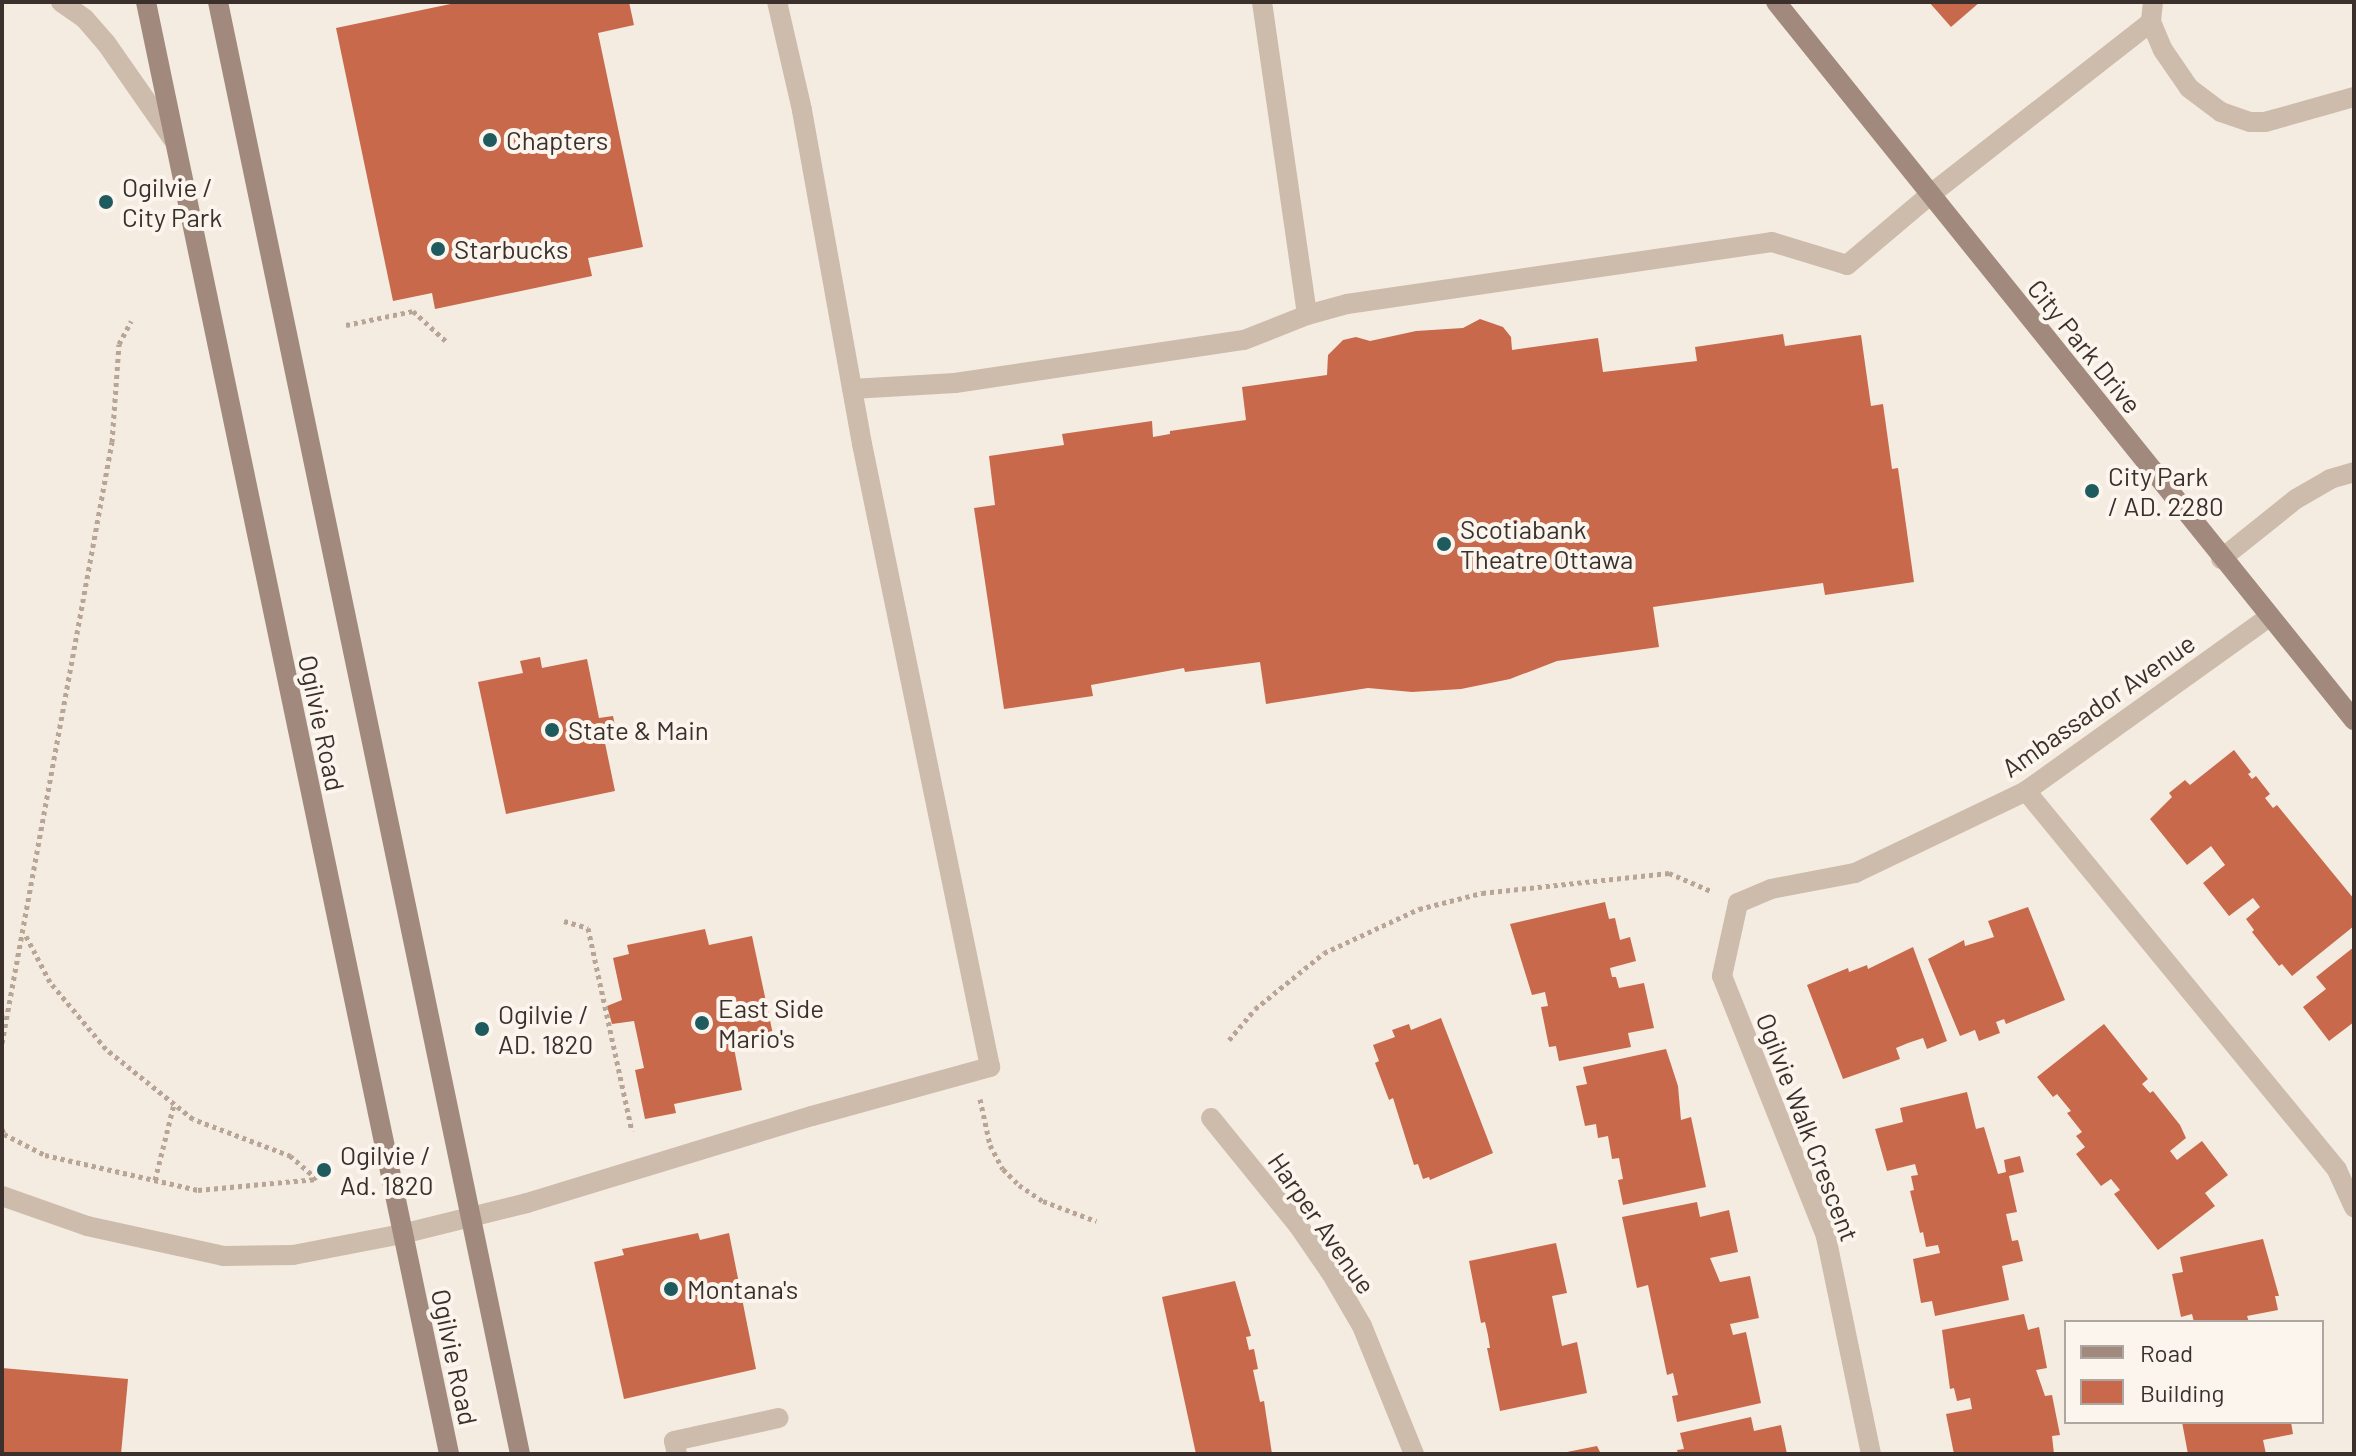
<!DOCTYPE html>
<style>
body{margin:0}
#map{position:relative;width:2356px;height:1456px;overflow:hidden;background:#f4ebe1;font-family:Barlow,sans-serif}
div>[style]{position:absolute}
[style*='--x']{left:calc(var(--x)*1px);top:calc(var(--y)*1px);width:calc(var(--w)*1px);rotate:calc(var(--a)*1deg)}
.building>*{inset:0;background:#c8694b}
.path>*{height:5px;margin-top:-2.5px;transform-origin:0;background:repeating-linear-gradient(90deg,#b9a596 0 4px,transparent 0 8px)}
.lane>*{height:20px;margin:-10px;padding:0 10px;transform-origin:10px;border-radius:10px;background:#cdbbac}
.street>*{height:20px;margin:-10px;padding:0 10px;transform-origin:10px;border-radius:10px;background:#cdbbac}
.secondary>*{height:20px;margin:-10px;padding:0 10px;transform-origin:10px;border-radius:10px;background:#a18a7d}
.dots>*{width:22px;height:22px;translate:-50% -50%;box-sizing:border-box;border:4px solid #fbf5ee;border-radius:50%}
span{translate:-50% -50%;white-space:nowrap;text-align:center;line-height:1.15;-webkit-text-stroke:8px #fbf5ee;paint-order:stroke}
.poi-label{font-size:26px;color:#3b302b}
.left{translate:0 -50%;text-align:left}
.street-label{font-size:26px;color:#3b302b}
.frame{position:absolute;inset:0;border:4px solid #3b302b;pointer-events:none}
.legend{position:absolute;left:2064px;top:1320px;width:260px;height:104px;box-sizing:border-box;background:#fbf5ee;border:2px solid #aea6a0;margin:0;padding:10px 14px;list-style:none;font-size:24px;color:#3b302b}
.legend li{display:flex;align-items:center;gap:16px;height:40px}
.legend b{width:40px;border:2px solid #aea6a0}
</style>
<div id="map">
<div class="building">
<i style="clip-path:polygon(460px 2px,629px 2px,634px 25px,598px 33px,643px 247px,588px 258px,592px 276px,435px 309px,432px 293px,393px 301px,336px 28px)"></i>
<i style="clip-path:polygon(1929px 2px,1980px 2px,1951px 27px)"></i>
<i style="clip-path:polygon(1480px 319px,1503px 327px,1511px 337px,1512px 350px,1598px 338px,1603px 372px,1697px 361px,1695px 347px,1783px 334px,1785px 346px,1861px 335px,1871px 406px,1883px 404px,1892px 469px,1898px 468px,1914px 582px,1825px 595px,1823px 583px,1653px 607px,1659px 647px,1557px 661px,1510px 679px,1461px 689px,1412px 692px,1368px 688px,1266px 704px,1260px 662px,1185px 672px,1184px 668px,1091px 685px,1093px 696px,1004px 709px,974px 508px,995px 505px,989px 456px,1064px 445px,1062px 434px,1152px 421px,1153px 437px,1170px 434px,1170px 431px,1246px 420px,1242px 387px,1327px 375px,1328px 355px,1343px 340px,1356px 337px,1370px 341px,1416px 331px,1463px 328px)"></i>
<i style="clip-path:polygon(540px 657px,542px 668px,587px 659px,599px 718px,613px 716px,618px 741px,605px 743px,615px 791px,506px 814px,478px 682px,523px 673px,520px 661px)"></i>
<i style="clip-path:polygon(2234px 750px,2251px 772px,2248px 774px,2252px 779px,2256px 776px,2270px 794px,2265px 798px,2273px 808px,2277px 805px,2354px 899px,2354px 926px,2292px 976px,2282px 964px,2279px 966px,2252px 932px,2254px 930px,2246px 919px,2260px 907px,2253px 898px,2229px 916px,2203px 883px,2225px 865px,2211px 846px,2187px 865px,2150px 819px,2172px 797px,2169px 793px,2185px 780px,2190px 785px)"></i>
<i style="clip-path:polygon(1605px 902px,1609px 919px,1615px 918px,1620px 940px,1630px 937px,1636px 961px,1610px 968px,1612px 977px,1616px 977px,1619px 988px,1644px 983px,1654px 1028px,1628px 1033px,1631px 1047px,1559px 1061px,1556px 1046px,1549px 1047px,1541px 1007px,1548px 1006px,1545px 992px,1532px 995px,1510px 924px)"></i>
<i style="clip-path:polygon(2028px 907px,2065px 1000px,2006px 1024px,2004px 1019px,1996px 1022px,2000px 1033px,1979px 1041px,1975px 1030px,1960px 1036px,1928px 959px,1964px 940px,1965px 946px,1994px 937px,1988px 921px)"></i>
<i style="clip-path:polygon(705px 929px,709px 945px,752px 936px,774px 1039px,734px 1048px,742px 1090px,674px 1104px,676px 1113px,645px 1119px,635px 1070px,644px 1068px,634px 1021px,612px 1024px,607px 1006px,622px 1000px,613px 958px,629px 954px,627px 945px)"></i>
<i style="clip-path:polygon(1913px 947px,1947px 1041px,1927px 1049px,1923px 1038px,1908px 1043px,1896px 1048px,1900px 1059px,1843px 1079px,1807px 985px,1848px 968px,1849px 972px,1867px 965px,1868px 969px)"></i>
<i style="clip-path:polygon(2354px 947px,2354px 1022px,2329px 1041px,2303px 1007px,2326px 989px,2316px 977px)"></i>
<i style="clip-path:polygon(1441px 1018px,1493px 1153px,1430px 1180px,1429px 1177px,1423px 1179px,1418px 1164px,1414px 1165px,1393px 1098px,1389px 1100px,1375px 1063px,1379px 1061px,1373px 1045px,1395px 1037px,1392px 1030px,1409px 1024px,1411px 1030px)"></i>
<i style="clip-path:polygon(2104px 1024px,2148px 1079px,2142px 1084px,2150px 1093px,2153px 1091px,2180px 1125px,2186px 1138px,2170px 1151px,2177px 1160px,2202px 1141px,2228px 1175px,2205px 1193px,2215px 1206px,2158px 1250px,2114px 1194px,2120px 1190px,2111px 1179px,2101px 1186px,2076px 1154px,2085px 1147px,2076px 1136px,2082px 1132px,2067px 1113px,2071px 1111px,2057px 1094px,2053px 1097px,2037px 1077px)"></i>
<i style="clip-path:polygon(1666px 1049px,1678px 1086px,1681px 1120px,1691px 1117px,1706px 1187px,1623px 1205px,1618px 1180px,1623px 1179px,1619px 1158px,1612px 1159px,1608px 1136px,1598px 1138px,1596px 1124px,1585px 1126px,1576px 1086px,1587px 1084px,1583px 1067px)"></i>
<i style="clip-path:polygon(1967px 1092px,1976px 1129px,1984px 1127px,1998px 1174px,2006px 1172px,2004px 1160px,2020px 1156px,2024px 1172px,2009px 1176px,2017px 1212px,2006px 1214px,2012px 1241px,2018px 1240px,2023px 1261px,2002px 1266px,2009px 1300px,1935px 1316px,1932px 1301px,1921px 1303px,1913px 1259px,1940px 1253px,1938px 1245px,1926px 1247px,1923px 1232px,1920px 1233px,1910px 1191px,1914px 1190px,1911px 1176px,1918px 1175px,1915px 1164px,1887px 1171px,1875px 1129px,1903px 1122px,1900px 1108px)"></i>
<i style="clip-path:polygon(1697px 1202px,1700px 1217px,1729px 1210px,1738px 1252px,1710px 1258px,1720px 1282px,1750px 1276px,1759px 1318px,1730px 1324px,1733px 1335px,1746px 1332px,1761px 1403px,1677px 1422px,1672px 1396px,1678px 1395px,1673px 1373px,1667px 1375px,1648px 1285px,1637px 1288px,1622px 1217px)"></i>
<i style="clip-path:polygon(698px 1233px,700px 1240px,729px 1233px,756px 1369px,624px 1399px,594px 1262px,624px 1255px,622px 1249px)"></i>
<i style="clip-path:polygon(2263px 1239px,2279px 1296px,2275px 1296px,2278px 1310px,2247px 1316px,2249px 1322px,2194px 1322px,2192px 1314px,2181px 1317px,2172px 1274px,2183px 1272px,2180px 1257px)"></i>
<i style="clip-path:polygon(1556px 1243px,1567px 1293px,1552px 1296px,1562px 1346px,1577px 1342px,1587px 1393px,1500px 1411px,1487px 1348px,1490px 1348px,1488px 1335px,1485px 1322px,1481px 1323px,1469px 1261px)"></i>
<i style="clip-path:polygon(1235px 1281px,1251px 1336px,1246px 1337px,1249px 1350px,1254px 1349px,1258px 1369px,1253px 1370px,1260px 1402px,1264px 1401px,1272px 1454px,1196px 1454px,1162px 1297px)"></i>
<i style="clip-path:polygon(2024px 1314px,2028px 1330px,2039px 1327px,2047px 1368px,2036px 1370px,2045px 1396px,2052px 1395px,2060px 1435px,2052px 1436px,2054px 1454px,1954px 1454px,1946px 1414px,1972px 1409px,1970px 1398px,1957px 1401px,1954px 1388px,1950px 1389px,1942px 1330px)"></i>
<i style="clip-path:polygon(2px 1368px,128px 1379px,121px 1454px,2px 1454px)"></i>
<i style="clip-path:polygon(1751px 1417px,1754px 1431px,1781px 1425px,1787px 1454px,1678px 1454px,1677px 1450px,1684px 1449px,1680px 1433px)"></i>
<i style="clip-path:polygon(2182px 1422px,2291px 1422px,2293px 1434px,2263px 1440px,2266px 1454px,2188px 1454px)"></i>
<i style="clip-path:polygon(1597px 1446px,1601px 1454px,1562px 1454px,1562px 1453px)"></i>
</div>
<div class="path">
<i style="--x:346;--y:325;--w:68;--a:-11.8"></i>
<i style="--x:413;--y:311;--w:45;--a:42.3"></i>
<i style="--x:564;--y:921;--w:25;--a:16"></i>
<i style="--x:588;--y:928;--w:208;--a:77.8"></i>
<i style="--x:1229;--y:1040;--w:40;--a:-50"></i>
<i style="--x:1255;--y:1009;--w:89;--a:-39.1"></i>
<i style="--x:1324;--y:953;--w:105;--a:-24.9"></i>
<i style="--x:1419;--y:909;--w:65;--a:-14.3"></i>
<i style="--x:1482;--y:893;--w:188;--a:-6.1"></i>
<i style="--x:1669;--y:873;--w:46;--a:23.2"></i>
<i style="--x:2;--y:1043;--w:611;--a:-79.63"></i>
<i style="--x:112;--y:442;--w:98;--a:-85.9"></i>
<i style="--x:119;--y:344;--w:26;--a:-62"></i>
<i style="--x:980;--y:1099;--w:47;--a:77.7"></i>
<i style="--x:990;--y:1145;--w:27;--a:62"></i>
<i style="--x:1003;--y:1169;--w:23;--a:45"></i>
<i style="--x:1019;--y:1185;--w:29;--a:34"></i>
<i style="--x:1043;--y:1201;--w:57;--a:20.7"></i>
<i style="--x:2;--y:1129;--w:5;--a:68"></i>
<i style="--x:4;--y:1134;--w:46;--a:27.1"></i>
<i style="--x:45;--y:1155;--w:157;--a:12.9"></i>
<i style="--x:198;--y:1190;--w:120;--a:-5.3"></i>
<i style="--x:317;--y:1179;--w:35;--a:-139"></i>
<i style="--x:291;--y:1156;--w:105;--a:-159.3"></i>
<i style="--x:193;--y:1119;--w:112;--a:-141.2"></i>
<i style="--x:106;--y:1049;--w:87;--a:-129.9"></i>
<i style="--x:50;--y:982;--w:54;--a:-117.5"></i>
<i style="--x:155;--y:1180;--w:78;--a:-76"></i>
</div>
<div class="lane">
<i style="--x:61;--y:2;--w:29;--a:35"></i>
<i style="--x:85;--y:19;--w:32;--a:49"></i>
<i style="--x:106;--y:43;--w:117;--a:55.1"></i>
<i style="--x:1262;--y:2;--w:316;--a:81.8"></i>
<i style="--x:852;--y:389;--w:103;--a:-3.3"></i>
<i style="--x:955;--y:383;--w:292;--a:-8.5"></i>
<i style="--x:1244;--y:340;--w:68;--a:-21.6"></i>
<i style="--x:1307;--y:315;--w:41;--a:-15.4"></i>
<i style="--x:1347;--y:304;--w:429;--a:-8.3"></i>
<i style="--x:1772;--y:242;--w:78;--a:17"></i>
<i style="--x:1847;--y:265;--w:110;--a:-40.2"></i>
<i style="--x:2;--y:1196;--w:90;--a:19.4"></i>
<i style="--x:87;--y:1226;--w:139;--a:12.4"></i>
<i style="--x:223;--y:1256;--w:70;--a:-0.8"></i>
<i style="--x:293;--y:1255;--w:111;--a:-10.9"></i>
<i style="--x:402;--y:1234;--w:129;--a:-13.9"></i>
<i style="--x:527;--y:1203;--w:298;--a:-17"></i>
<i style="--x:812;--y:1116;--w:185;--a:-15.4"></i>
<i style="--x:990;--y:1067;--w:636;--a:-101.61"></i>
<i style="--x:862;--y:444;--w:339;--a:-100.2"></i>
<i style="--x:802;--y:110;--w:111;--a:-103"></i>
<i style="--x:677;--y:1454;--w:13;--a:-103"></i>
<i style="--x:674;--y:1441;--w:107;--a:-12.4"></i>
</div>
<div class="street">
<i style="--x:2153;--y:2;--w:20;--a:96"></i>
<i style="--x:2151;--y:22;--w:30;--a:67"></i>
<i style="--x:2163;--y:50;--w:46;--a:55.6"></i>
<i style="--x:2189;--y:88;--w:40;--a:37"></i>
<i style="--x:2221;--y:112;--w:31;--a:19"></i>
<i style="--x:2250;--y:122;--w:15;--a:0"></i>
<i style="--x:2265;--y:122;--w:92;--a:-15.7"></i>
<i style="--x:1931;--y:194;--w:279;--a:-38"></i>
<i style="--x:2221;--y:559;--w:96;--a:-38.7"></i>
<i style="--x:2296;--y:499;--w:39;--a:-30"></i>
<i style="--x:2330;--y:479;--w:25;--a:-16"></i>
<i style="--x:2026;--y:791;--w:490;--a:50.6"></i>
<i style="--x:2337;--y:1170;--w:41;--a:65.3"></i>
<i style="--x:1211;--y:1118;--w:138;--a:50.9"></i>
<i style="--x:1298;--y:1225;--w:58;--a:55.5"></i>
<i style="--x:1331;--y:1273;--w:61;--a:59.7"></i>
<i style="--x:1362;--y:1326;--w:138;--a:67.9"></i>
<i style="--x:1871;--y:1454;--w:223;--a:-101.7"></i>
<i style="--x:1826;--y:1236;--w:280;--a:-111.8"></i>
<i style="--x:1722;--y:976;--w:75;--a:-77.6"></i>
<i style="--x:1738;--y:903;--w:36;--a:-23"></i>
<i style="--x:1771;--y:889;--w:86;--a:-10.8"></i>
<i style="--x:1855;--y:873;--w:190;--a:-25.6"></i>
<i style="--x:2026;--y:791;--w:300;--a:-35.6"></i>
</div>
<div class="secondary">
<i style="--x:146;--y:2;--w:1483;--a:78.21"></i>
<i style="--x:218;--y:2;--w:1483;--a:78.25"></i>
<i style="--x:1776;--y:2;--w:922;--a:51.17"></i>
</div>
<div class="dots">
<i style="left:490px;top:140px;background:#1f5a5e"></i>
<i style="left:106px;top:202px;background:#1f5a5e"></i>
<i style="left:438px;top:249px;background:#1f5a5e"></i>
<i style="left:2092px;top:491px;background:#1f5a5e"></i>
<i style="left:1444px;top:544px;background:#1f5a5e"></i>
<i style="left:552px;top:730px;background:#1f5a5e"></i>
<i style="left:702px;top:1023px;background:#1f5a5e"></i>
<i style="left:482px;top:1029px;background:#1f5a5e"></i>
<i style="left:324px;top:1170px;background:#1f5a5e"></i>
<i style="left:671px;top:1289px;background:#1f5a5e"></i>
</div>
<div class="poi-label">
<span class="left" style="left:506px;top:140px">Chapters</span>
<span class="left" style="left:122px;top:202px">Ogilvie /<br>City Park</span>
<span class="left" style="left:454px;top:249px">Starbucks</span>
<span class="left" style="left:2108px;top:491px">City Park<br>/ AD. 2280</span>
<span class="left" style="left:1460px;top:544px">Scotiabank<br>Theatre Ottawa</span>
<span class="left" style="left:568px;top:730px">State &amp; Main</span>
<span class="left" style="left:718px;top:1023px">East Side<br>Mario's</span>
<span class="left" style="left:498px;top:1029px">Ogilvie /<br>AD. 1820</span>
<span class="left" style="left:340px;top:1170px">Ogilvie /<br>Ad. 1820</span>
<span class="left" style="left:687px;top:1289px">Montana's</span>
</div>
<div class="street-label">
<span style="left:2085px;top:346px;rotate:51deg">City Park Drive</span>
<span style="left:2098px;top:705px;rotate:-35deg">Ambassador Avenue</span>
<span style="left:322px;top:723px;rotate:78deg">Ogilvie Road</span>
<span style="left:1808px;top:1127px;rotate:69deg">Ogilvie Walk Crescent</span>
<span style="left:1322px;top:1223px;rotate:55deg">Harper Avenue</span>
<span style="left:455px;top:1357px;rotate:78deg">Ogilvie Road</span>
</div>
<div class="frame"></div>
<ul class="legend">
<li><b style="height:10px;background:#a18a7d"></b>Road</li>
<li><b style="height:22px;background:#c8694b"></b>Building</li>
</ul>
</div>
